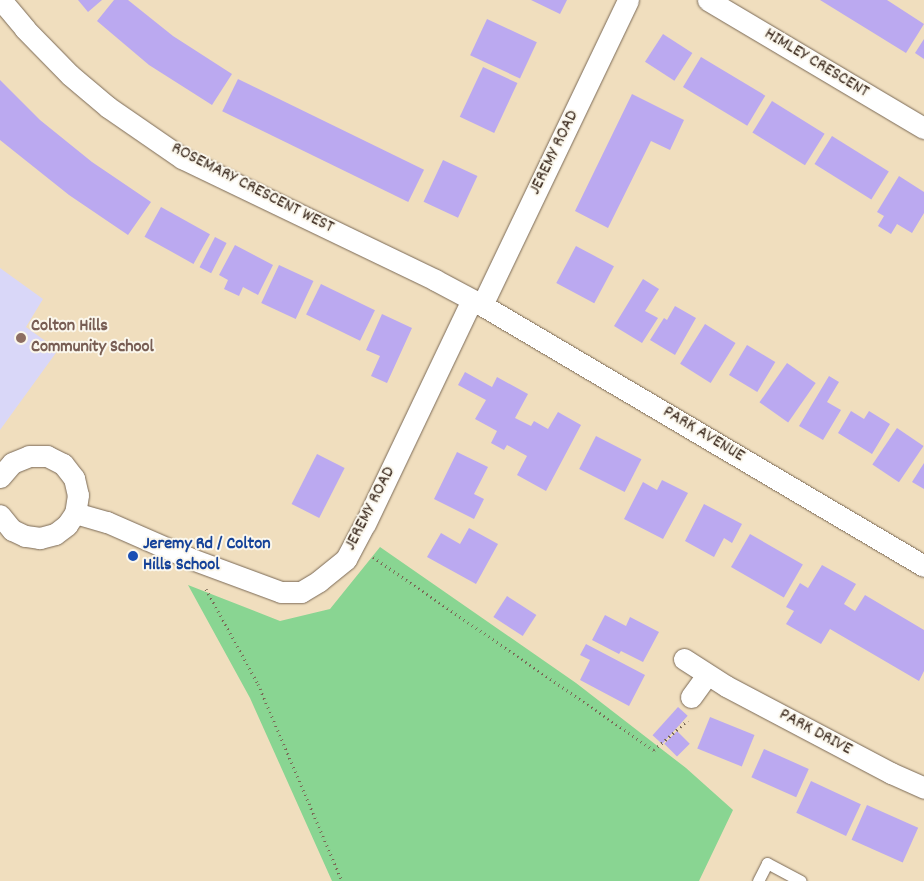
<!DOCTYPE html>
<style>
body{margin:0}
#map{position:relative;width:924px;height:881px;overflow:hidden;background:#f0debe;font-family:Dekko,sans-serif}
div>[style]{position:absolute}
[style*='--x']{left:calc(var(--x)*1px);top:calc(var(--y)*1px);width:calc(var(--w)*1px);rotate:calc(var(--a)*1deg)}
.built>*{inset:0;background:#d9d7f8}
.green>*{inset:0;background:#89d592}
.building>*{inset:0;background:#bba9f0;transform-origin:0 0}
.path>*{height:3px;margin-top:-1.5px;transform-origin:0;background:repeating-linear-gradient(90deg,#7a6956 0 1px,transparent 0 5px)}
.roads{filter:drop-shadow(0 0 1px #7a6956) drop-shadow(0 0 1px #7a6956)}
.lane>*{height:11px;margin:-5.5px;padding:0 5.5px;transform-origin:5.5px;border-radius:5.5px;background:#fff}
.street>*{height:21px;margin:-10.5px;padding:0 10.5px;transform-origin:10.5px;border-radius:10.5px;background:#fff}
.dots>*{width:14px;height:14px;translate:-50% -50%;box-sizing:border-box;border:2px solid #fbf7ec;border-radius:50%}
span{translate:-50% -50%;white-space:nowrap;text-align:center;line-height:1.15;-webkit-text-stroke:4px #fbf7ec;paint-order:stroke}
.street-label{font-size:18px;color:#3b2a1e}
.education-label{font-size:18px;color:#785e54;font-weight:700}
.left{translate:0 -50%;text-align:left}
.transit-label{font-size:18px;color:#164399;font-weight:700}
</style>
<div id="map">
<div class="built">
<i style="clip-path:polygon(0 268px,43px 299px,26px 327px,58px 350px,0 430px)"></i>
</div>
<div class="green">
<i style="clip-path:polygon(380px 547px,576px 683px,686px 768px,733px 810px,699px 881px,332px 881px,250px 698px,188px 585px,280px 621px,330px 609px)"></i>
</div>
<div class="building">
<i style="clip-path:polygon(78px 0,102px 0,88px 12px)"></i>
<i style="clip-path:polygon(114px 0,128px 0,173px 36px,232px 74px,212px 105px,149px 65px,97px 21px)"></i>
<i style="clip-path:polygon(531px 0,567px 0,560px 14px)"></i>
<i style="clip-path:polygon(820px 0,887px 0,924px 24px,906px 53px)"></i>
<i style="left:487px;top:19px;width:55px;height:40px;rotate:25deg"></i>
<i style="left:663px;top:34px;width:35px;height:33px;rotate:33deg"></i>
<i style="clip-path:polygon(924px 39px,924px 59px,915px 53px)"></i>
<i style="left:701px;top:57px;width:75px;height:35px;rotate:31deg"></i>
<i style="left:483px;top:67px;width:38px;height:55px;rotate:25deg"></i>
<i style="left:238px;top:79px;width:207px;height:36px;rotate:26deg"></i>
<i style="clip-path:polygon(0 80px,40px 120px,92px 162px,151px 202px,128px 235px,69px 195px,0 140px)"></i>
<i style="clip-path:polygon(632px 94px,684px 120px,670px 150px,651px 141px,608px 228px,575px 211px)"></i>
<i style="left:772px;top:101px;width:62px;height:37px;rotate:32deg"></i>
<i style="left:832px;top:136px;width:67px;height:33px;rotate:32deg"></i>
<i style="left:443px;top:160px;width:38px;height:46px;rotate:25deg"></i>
<i style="clip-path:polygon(899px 176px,924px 192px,924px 213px,912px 233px,897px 224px,891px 234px,878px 226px,884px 216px,877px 212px)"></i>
<i style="left:161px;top:207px;width:56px;height:34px;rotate:29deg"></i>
<i style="left:215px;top:237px;width:13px;height:34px;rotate:27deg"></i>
<i style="clip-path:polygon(235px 245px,273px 265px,258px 295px,243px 287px,239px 296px,224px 289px,228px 280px,219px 275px)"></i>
<i style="left:576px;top:246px;width:43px;height:42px;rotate:28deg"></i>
<i style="left:279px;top:265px;width:38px;height:42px;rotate:25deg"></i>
<i style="clip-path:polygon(643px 279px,659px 289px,645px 311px,658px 318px,642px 343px,614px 326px)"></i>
<i style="left:321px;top:284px;width:60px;height:34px;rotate:26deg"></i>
<i style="clip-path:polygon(675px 306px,696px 318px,675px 355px,650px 340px,664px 318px,667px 320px)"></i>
<i style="clip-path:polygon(382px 314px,412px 328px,387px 383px,371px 376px,380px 356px,366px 350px)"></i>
<i style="left:705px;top:324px;width:36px;height:47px;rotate:32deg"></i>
<i style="left:747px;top:345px;width:33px;height:35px;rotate:31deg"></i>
<i style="left:787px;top:363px;width:35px;height:48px;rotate:35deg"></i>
<i style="clip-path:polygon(465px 372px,492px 387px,497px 377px,528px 394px,515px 418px,531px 426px,534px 421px,548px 429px,558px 412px,581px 425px,546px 491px,517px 475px,527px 456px,507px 445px,504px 450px,491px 443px,497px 431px,475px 419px,486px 400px,458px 385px)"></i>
<i style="clip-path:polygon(829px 376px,839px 382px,827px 402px,841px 410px,823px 440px,799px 426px)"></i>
<i style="clip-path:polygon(851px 411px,864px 419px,869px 411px,890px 424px,872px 454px,838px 433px)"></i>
<i style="left:897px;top:428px;width:32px;height:44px;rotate:34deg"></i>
<i style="left:596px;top:436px;width:51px;height:37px;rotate:27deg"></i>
<i style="clip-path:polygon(457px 452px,488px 467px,474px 494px,484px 499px,474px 519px,434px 499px)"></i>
<i style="left:317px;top:454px;width:31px;height:56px;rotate:27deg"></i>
<i style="clip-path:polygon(924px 463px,924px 489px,912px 482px)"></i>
<i style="clip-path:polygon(662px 480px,688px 493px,663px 539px,624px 519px,643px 482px,657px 490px)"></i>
<i style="clip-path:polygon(704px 504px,742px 524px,732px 543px,724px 538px,714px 557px,685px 541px)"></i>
<i style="clip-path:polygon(469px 528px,498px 544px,476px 584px,427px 557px,441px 533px,460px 544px)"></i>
<i style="left:750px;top:534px;width:61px;height:38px;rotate:30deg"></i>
<i style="clip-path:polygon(822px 565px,856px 584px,844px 604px,855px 611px,865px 595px,924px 630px,924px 671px,919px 681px,830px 629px,821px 644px,786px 624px,794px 611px,786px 607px,800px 583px,808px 588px)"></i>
<i style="left:507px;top:596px;width:35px;height:25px;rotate:33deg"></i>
<i style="clip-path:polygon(605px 615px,626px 626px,630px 617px,659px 632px,643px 662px,621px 651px,619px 654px,592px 640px)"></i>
<i style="clip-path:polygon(586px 644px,645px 675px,629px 706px,580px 680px,590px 660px,580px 655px)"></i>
<i style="left:678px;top:707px;width:13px;height:38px;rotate:42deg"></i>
<i style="left:710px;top:717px;width:48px;height:34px;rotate:22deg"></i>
<i style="left:677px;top:731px;width:18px;height:18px;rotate:45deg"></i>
<i style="left:764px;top:749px;width:49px;height:31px;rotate:24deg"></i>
<i style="left:811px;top:781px;width:55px;height:35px;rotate:25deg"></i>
<i style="left:867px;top:805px;width:56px;height:38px;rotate:24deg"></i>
</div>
<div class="path">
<i style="--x:373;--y:557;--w:341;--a:34.5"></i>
<i style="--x:654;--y:750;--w:45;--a:-41.4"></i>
<i style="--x:206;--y:589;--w:108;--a:61.3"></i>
<i style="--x:258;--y:684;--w:214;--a:66.9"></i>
</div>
<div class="roads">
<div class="lane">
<i style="--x:758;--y:881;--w:20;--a:-63"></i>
<i style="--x:767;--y:863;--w:38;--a:28"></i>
</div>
<div class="street">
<i style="--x:1;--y:0;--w:38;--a:50"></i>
<i style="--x:25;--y:29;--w:64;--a:45.6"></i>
<i style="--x:70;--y:75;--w:50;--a:40.1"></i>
<i style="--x:108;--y:107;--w:90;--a:34.6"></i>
<i style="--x:182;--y:158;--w:281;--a:25.7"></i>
<i style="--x:435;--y:280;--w:53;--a:28"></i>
<i style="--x:482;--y:305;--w:513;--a:30.56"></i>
<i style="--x:708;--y:0;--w:251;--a:30.7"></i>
<i style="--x:482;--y:305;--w:338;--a:-64.4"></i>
<i style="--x:0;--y:477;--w:18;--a:-49"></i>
<i style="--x:12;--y:463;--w:18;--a:-22"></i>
<i style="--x:29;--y:456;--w:18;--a:0"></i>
<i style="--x:47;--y:456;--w:18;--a:27"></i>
<i style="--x:63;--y:464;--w:18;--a:52"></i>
<i style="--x:74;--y:478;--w:17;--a:77"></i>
<i style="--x:78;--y:495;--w:18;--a:99"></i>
<i style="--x:75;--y:513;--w:14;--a:124"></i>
<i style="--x:67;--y:525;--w:15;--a:143"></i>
<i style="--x:55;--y:534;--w:16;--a:165"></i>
<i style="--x:40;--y:538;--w:15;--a:-172"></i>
<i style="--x:25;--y:536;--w:14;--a:-155"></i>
<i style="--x:12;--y:530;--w:19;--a:-129"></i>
<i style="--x:75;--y:513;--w:33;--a:16"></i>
<i style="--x:107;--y:522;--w:90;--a:23.7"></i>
<i style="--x:189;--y:558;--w:98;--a:20.3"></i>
<i style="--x:281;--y:592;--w:20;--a:0"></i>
<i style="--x:301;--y:592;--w:21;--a:-31"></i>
<i style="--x:319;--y:581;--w:35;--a:-39"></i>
<i style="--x:346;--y:559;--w:40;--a:-62"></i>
<i style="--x:365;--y:524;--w:248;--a:-64.5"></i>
<i style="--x:684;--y:659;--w:50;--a:32.7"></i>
<i style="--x:726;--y:686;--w:187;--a:27.8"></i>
<i style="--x:891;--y:773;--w:36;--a:24"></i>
<i style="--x:691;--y:697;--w:27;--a:-54"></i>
</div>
</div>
<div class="dots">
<i style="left:21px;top:338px;background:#8d6e63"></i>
<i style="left:133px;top:556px;background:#1a4fb4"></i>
</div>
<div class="street-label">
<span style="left:816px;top:64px;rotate:31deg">HIMLEY CRESCENT</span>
<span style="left:555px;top:153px;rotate:-64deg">JEREMY ROAD</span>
<span style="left:252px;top:189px;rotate:27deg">ROSEMARY CRESCENT WEST</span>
<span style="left:703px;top:435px;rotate:31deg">PARK AVENUE</span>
<span style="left:371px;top:509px;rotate:-63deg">JEREMY ROAD</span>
<span style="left:815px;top:733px;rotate:28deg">PARK DRIVE</span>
</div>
<div class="education-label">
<span class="left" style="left:31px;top:338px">Colton Hills<br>Community School</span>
</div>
<div class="transit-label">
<span class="left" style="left:143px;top:556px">Jeremy Rd / Colton<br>Hills School</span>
</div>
</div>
